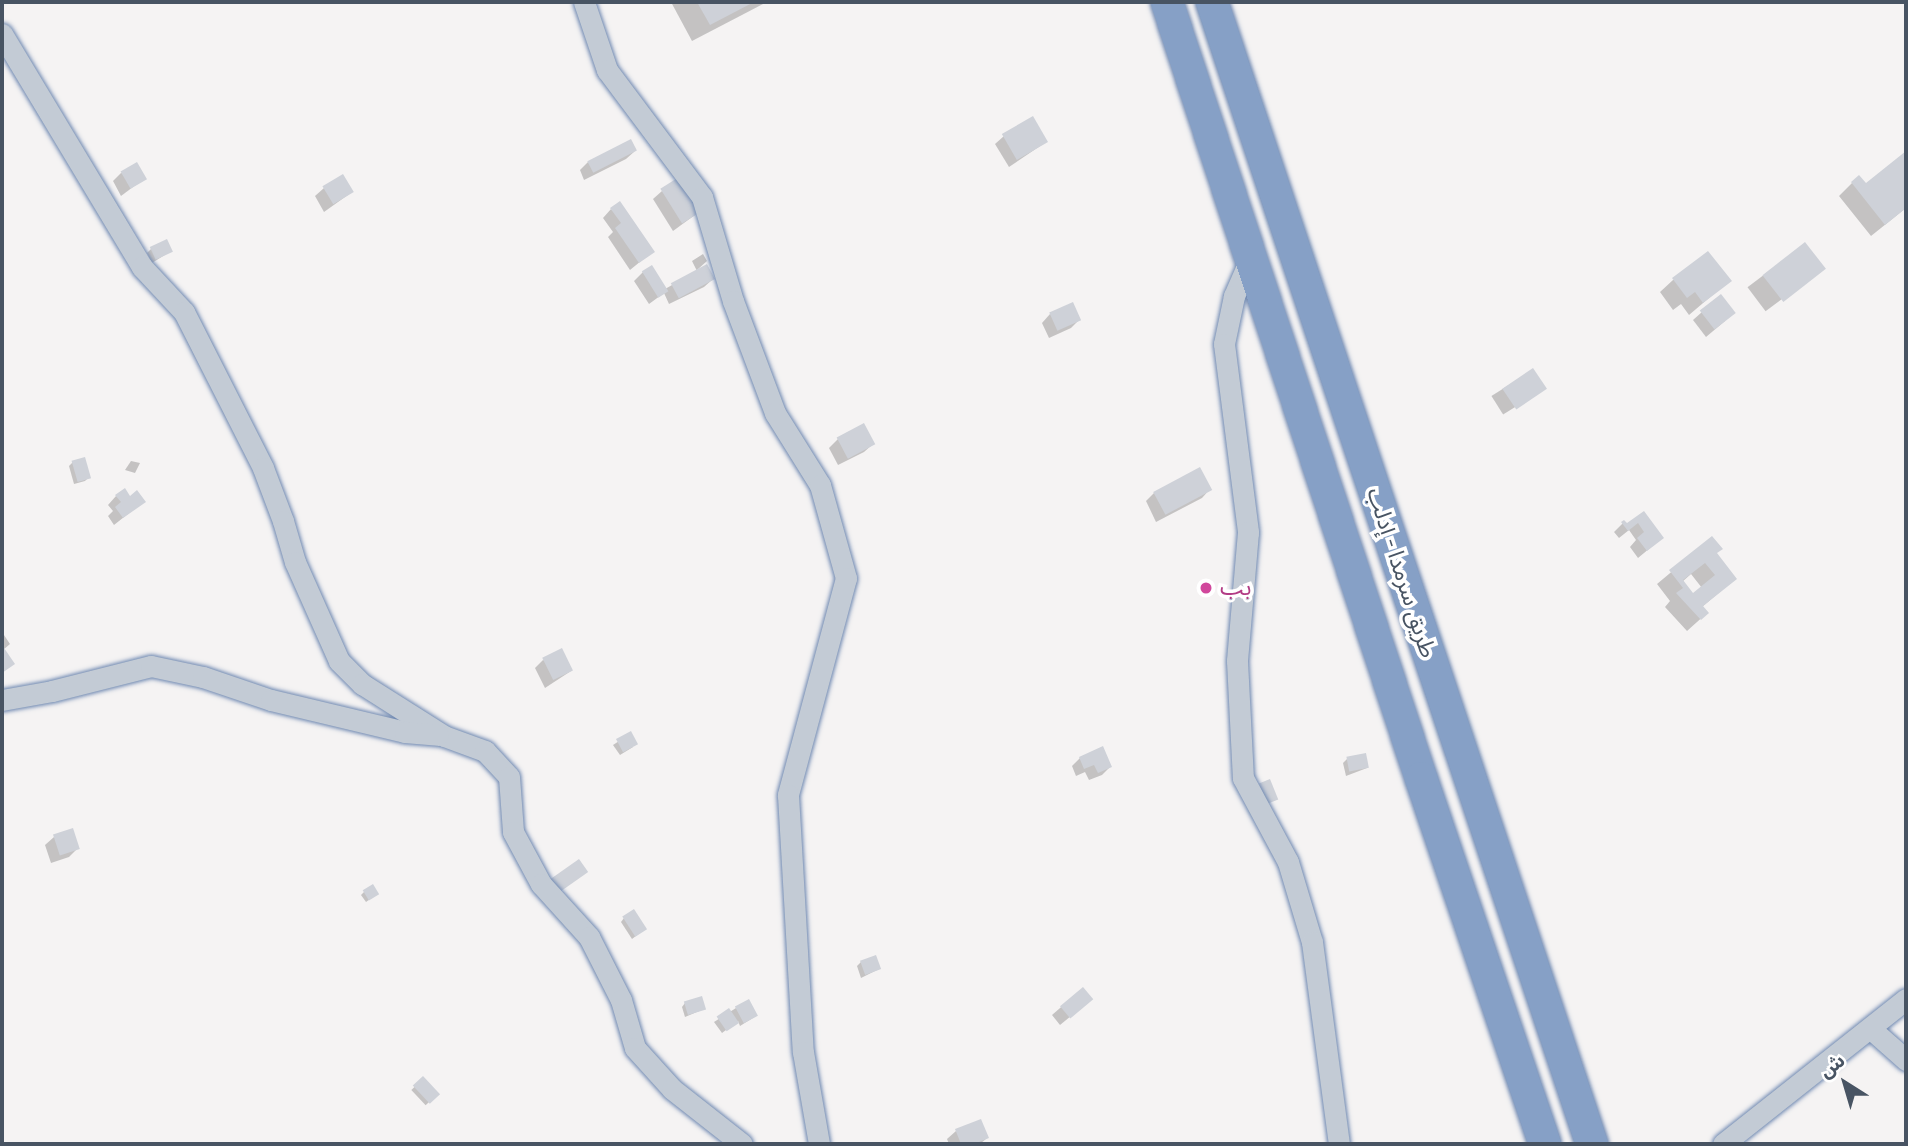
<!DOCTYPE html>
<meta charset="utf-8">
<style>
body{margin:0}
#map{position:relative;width:1908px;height:1146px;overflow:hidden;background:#f5f3f3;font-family:Karla,"Noto Sans Arabic",sans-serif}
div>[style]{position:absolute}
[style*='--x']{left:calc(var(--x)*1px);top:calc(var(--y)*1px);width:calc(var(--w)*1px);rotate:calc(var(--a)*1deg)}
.shadow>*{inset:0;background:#0003;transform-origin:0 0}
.building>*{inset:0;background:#ced1d8;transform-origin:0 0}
.roads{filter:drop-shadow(0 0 2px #718ab2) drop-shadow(0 0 2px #718ab2)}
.minor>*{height:21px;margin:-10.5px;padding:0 10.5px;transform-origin:10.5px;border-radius:10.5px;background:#c3cbd5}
.highway>*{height:32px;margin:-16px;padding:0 16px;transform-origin:16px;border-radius:16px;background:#86a0c6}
.dots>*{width:19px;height:19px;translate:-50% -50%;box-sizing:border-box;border:4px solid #fff;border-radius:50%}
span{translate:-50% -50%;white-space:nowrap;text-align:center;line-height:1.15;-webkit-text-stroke:7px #fff;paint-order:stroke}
.street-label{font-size:23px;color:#485463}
.hotel-label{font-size:23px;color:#b23c85}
.left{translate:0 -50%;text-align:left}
.frame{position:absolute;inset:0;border:4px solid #485463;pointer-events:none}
.north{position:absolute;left:1810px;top:1048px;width:70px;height:70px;-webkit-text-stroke:5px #fff;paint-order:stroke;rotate:323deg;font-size:19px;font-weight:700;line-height:28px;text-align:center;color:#485463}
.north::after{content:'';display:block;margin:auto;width:24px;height:32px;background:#485463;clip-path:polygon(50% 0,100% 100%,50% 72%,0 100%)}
</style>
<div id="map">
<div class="shadow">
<i style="clip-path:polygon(671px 2px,767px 2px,692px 41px)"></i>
<i style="clip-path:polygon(1004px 136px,1046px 142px,1009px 167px,995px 144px)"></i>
<i style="clip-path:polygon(635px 151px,626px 159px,584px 180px,580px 170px,588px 162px)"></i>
<i style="clip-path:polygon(1906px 153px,1906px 208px,1871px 236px,1839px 196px,1852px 183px,1865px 185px)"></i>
<i style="clip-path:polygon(121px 173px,145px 178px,121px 196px,113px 181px)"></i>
<i style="clip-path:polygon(324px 188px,352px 192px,324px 212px,315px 196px)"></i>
<i style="clip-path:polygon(662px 191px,699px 212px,673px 231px,653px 199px)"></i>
<i style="clip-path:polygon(611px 209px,652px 252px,630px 270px,608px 237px,613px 232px,603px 218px)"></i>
<i style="left:1805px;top:244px;width:30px;height:72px;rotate:53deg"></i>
<i style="clip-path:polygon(151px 249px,171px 251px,152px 263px,147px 253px)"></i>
<i style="clip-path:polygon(703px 254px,707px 261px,697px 270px,713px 279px,704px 287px,669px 304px,664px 293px,649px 304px,634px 281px,643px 272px,665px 289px,697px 271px,692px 261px)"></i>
<i style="clip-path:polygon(1673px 280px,1729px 281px,1689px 315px,1681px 304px,1673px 310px,1660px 292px)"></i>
<i style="clip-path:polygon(1702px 312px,1725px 321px,1706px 337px,1693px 320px)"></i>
<i style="clip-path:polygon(1050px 314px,1079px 320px,1071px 328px,1049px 338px,1042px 323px)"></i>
<i style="left:1533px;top:370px;width:22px;height:49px;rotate:58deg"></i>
<i style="clip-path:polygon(838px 439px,873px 444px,864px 452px,838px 465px,829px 448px)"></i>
<i style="clip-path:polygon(131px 461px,140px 463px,135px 473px,125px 470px)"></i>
<i style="clip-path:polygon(73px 462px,89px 477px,85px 481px,74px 484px,69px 466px)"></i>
<i style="clip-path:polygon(1210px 489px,1202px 498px,1156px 522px,1146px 501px,1154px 493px)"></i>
<i style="clip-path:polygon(116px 496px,143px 502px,114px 525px,108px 516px,113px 511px,108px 505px)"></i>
<i style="clip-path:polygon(1643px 513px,1662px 538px,1638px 558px,1630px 547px,1636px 540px,1629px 530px,1619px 538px,1614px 532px,1624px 522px,1627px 526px)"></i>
<i style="clip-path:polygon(evenodd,1712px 538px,1716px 554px,1735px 579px,1702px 607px,1707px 613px,1687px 631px,1665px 607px,1670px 601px,1657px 584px,1712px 538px,1691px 574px,1702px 588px,1692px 595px,1682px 582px,1691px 574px)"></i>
<i style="clip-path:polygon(2px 632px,10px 644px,3px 650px,12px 664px,2px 673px)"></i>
<i style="clip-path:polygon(543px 660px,571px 671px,545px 688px,535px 668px)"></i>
<i style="clip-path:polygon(630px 734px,633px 747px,620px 755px,613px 745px)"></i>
<i style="clip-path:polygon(1080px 758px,1110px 767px,1102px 775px,1089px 780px,1085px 772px,1076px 776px,1072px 766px)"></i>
<i style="clip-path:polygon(1347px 759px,1367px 768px,1346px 776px,1343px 763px)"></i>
<i style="clip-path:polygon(54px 837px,78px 848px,69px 857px,51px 863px,45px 845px)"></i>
<i style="clip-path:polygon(365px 891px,373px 897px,366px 902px,361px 895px)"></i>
<i style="clip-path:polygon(624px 918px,641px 932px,632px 939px,621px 922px)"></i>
<i style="clip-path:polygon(861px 962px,879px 969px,861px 978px,857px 966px)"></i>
<i style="clip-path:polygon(1082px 989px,1082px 1007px,1060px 1025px,1052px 1015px)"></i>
<i style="clip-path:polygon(685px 1003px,704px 1009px,685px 1017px,682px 1007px)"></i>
<i style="clip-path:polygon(736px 1008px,756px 1016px,740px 1026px,738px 1021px,722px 1033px,714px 1022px)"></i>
<i style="left:423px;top:1079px;width:21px;height:16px;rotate:47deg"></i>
<i style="clip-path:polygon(980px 1121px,987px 1138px,980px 1144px,949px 1144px,947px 1139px,956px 1131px)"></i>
</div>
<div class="building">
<i style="clip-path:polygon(697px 2px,754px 2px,710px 25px)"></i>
<i style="left:1033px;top:116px;width:30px;height:36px;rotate:60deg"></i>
<i style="left:631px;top:139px;width:13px;height:49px;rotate:63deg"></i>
<i style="clip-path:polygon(1906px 151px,1906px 208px,1885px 225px,1851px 182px,1859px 175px,1866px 183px)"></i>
<i style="left:137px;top:162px;width:20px;height:19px;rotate:60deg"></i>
<i style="left:343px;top:174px;width:21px;height:24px;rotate:59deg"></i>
<i style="left:679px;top:177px;width:41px;height:22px;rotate:58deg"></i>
<i style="clip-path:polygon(620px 201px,655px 252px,639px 263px,615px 228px,621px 223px,610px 208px)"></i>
<i style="left:167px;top:239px;width:14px;height:19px;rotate:65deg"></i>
<i style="left:1805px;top:242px;width:34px;height:54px;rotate:52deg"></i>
<i style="clip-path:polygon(1708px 251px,1732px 281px,1703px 303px,1695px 292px,1687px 298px,1672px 278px)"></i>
<i style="left:707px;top:264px;width:17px;height:41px;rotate:62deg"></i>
<i style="left:652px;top:265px;width:31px;height:12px;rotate:58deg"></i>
<i style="left:1721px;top:294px;width:24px;height:27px;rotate:52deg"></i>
<i style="left:1073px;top:302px;width:20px;height:26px;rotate:66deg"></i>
<i style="left:1533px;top:368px;width:25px;height:37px;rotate:56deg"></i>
<i style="left:864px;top:423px;width:24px;height:31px;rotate:62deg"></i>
<i style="left:85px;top:457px;width:22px;height:14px;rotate:74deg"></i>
<i style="left:1200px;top:467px;width:26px;height:53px;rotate:62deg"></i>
<i style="clip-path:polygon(125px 488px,130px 496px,137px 490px,146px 502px,123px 518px,115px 507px,121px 502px,115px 495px)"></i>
<i style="clip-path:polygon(1644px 511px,1664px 538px,1647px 551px,1637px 538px,1644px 532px,1638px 523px,1628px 531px,1621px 522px,1624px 520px,1627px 523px)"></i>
<i style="clip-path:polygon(evenodd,1712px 536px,1723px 549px,1717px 553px,1737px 579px,1703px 606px,1709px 613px,1701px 620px,1676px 593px,1683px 588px,1669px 570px,1712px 536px,1705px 563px,1715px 575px,1693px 593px,1683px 580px,1705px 563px)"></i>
<i style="clip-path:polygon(2px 645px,15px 664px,2px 673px)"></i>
<i style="left:562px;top:648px;width:25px;height:22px;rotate:64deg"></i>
<i style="left:631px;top:731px;width:15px;height:17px;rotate:62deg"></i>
<i style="clip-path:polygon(1103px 746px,1112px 767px,1098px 773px,1094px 765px,1084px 769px,1079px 757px)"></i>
<i style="left:1366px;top:753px;width:15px;height:20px;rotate:79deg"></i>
<i style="left:1270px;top:779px;width:22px;height:12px;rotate:68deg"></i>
<i style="left:73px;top:828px;width:22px;height:21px;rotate:72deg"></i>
<i style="left:579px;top:859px;width:16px;height:36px;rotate:55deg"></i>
<i style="left:373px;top:884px;width:12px;height:12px;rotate:59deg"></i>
<i style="left:634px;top:909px;width:24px;height:14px;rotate:57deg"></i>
<i style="left:876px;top:955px;width:15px;height:17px;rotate:70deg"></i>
<i style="left:1083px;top:987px;width:16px;height:30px;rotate:50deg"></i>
<i style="left:702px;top:996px;width:14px;height:19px;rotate:73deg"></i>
<i style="left:749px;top:999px;width:19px;height:16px;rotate:62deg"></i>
<i style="left:729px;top:1008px;width:18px;height:15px;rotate:56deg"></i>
<i style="left:423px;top:1076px;width:25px;height:14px;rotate:47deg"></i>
<i style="clip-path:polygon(981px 1119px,989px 1138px,974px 1144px,961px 1144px,955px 1129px)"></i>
</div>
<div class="roads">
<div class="minor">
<i style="--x:584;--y:2;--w:72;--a:71.3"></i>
<i style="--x:607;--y:70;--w:159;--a:53.2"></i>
<i style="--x:702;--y:197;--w:109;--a:73.4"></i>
<i style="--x:733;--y:301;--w:120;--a:69.4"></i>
<i style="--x:775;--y:413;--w:85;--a:58"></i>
<i style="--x:820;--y:485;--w:97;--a:74.4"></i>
<i style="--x:846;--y:578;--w:225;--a:105"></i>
<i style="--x:788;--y:795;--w:257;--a:86.7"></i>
<i style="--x:803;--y:1052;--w:93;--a:80.1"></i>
<i style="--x:2;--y:34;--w:272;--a:59"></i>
<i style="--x:142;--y:267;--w:62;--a:47"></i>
<i style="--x:184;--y:312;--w:175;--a:63.1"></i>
<i style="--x:263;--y:468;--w:57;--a:69.3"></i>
<i style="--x:283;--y:521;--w:43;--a:73.7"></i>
<i style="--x:295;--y:562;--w:108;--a:66"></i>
<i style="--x:339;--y:661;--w:33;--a:45"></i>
<i style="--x:362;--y:684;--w:97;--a:32.4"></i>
<i style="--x:444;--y:736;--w:44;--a:20.1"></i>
<i style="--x:485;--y:751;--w:35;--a:47"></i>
<i style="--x:509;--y:777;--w:55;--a:85.8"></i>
<i style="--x:513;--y:832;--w:59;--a:61.7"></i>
<i style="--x:541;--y:884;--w:72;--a:47.8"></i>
<i style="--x:589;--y:937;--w:71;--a:63.1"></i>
<i style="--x:621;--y:1000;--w:50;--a:73.7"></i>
<i style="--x:635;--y:1048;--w:55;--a:47.9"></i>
<i style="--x:672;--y:1089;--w:89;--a:38.2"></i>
<i style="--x:1251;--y:257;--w:43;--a:113.6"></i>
<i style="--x:1234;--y:296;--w:49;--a:101.8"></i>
<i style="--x:1224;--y:344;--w:190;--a:82.7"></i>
<i style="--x:1248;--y:532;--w:129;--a:94.9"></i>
<i style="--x:1237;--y:661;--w:117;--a:87.1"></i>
<i style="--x:1243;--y:778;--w:95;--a:61.8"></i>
<i style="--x:1288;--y:862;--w:84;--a:73.3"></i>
<i style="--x:1312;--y:942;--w:204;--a:82.4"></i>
<i style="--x:2;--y:700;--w:51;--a:-10.2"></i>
<i style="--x:52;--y:691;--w:102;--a:-14.2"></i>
<i style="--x:151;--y:666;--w:53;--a:11.9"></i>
<i style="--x:203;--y:677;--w:72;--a:18.7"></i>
<i style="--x:271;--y:700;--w:138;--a:13.4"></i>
<i style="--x:405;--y:732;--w:33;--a:5"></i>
<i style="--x:1871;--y:1029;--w:47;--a:41.5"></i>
<i style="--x:1723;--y:1144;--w:233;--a:-38.4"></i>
</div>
<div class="highway">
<i style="--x:1167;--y:2;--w:817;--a:71.88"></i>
<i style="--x:1421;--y:778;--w:386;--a:71.3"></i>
<i style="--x:1212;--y:2;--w:1204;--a:71.6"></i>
</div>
</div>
<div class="dots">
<i style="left:1206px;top:588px;background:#d1479c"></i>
</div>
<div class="street-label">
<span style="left:1401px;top:573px;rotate:72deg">طريق سرمدا - إدلب</span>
</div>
<div class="hotel-label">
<span class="left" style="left:1220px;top:588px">بب</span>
</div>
<div class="frame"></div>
<div class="north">ش</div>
</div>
